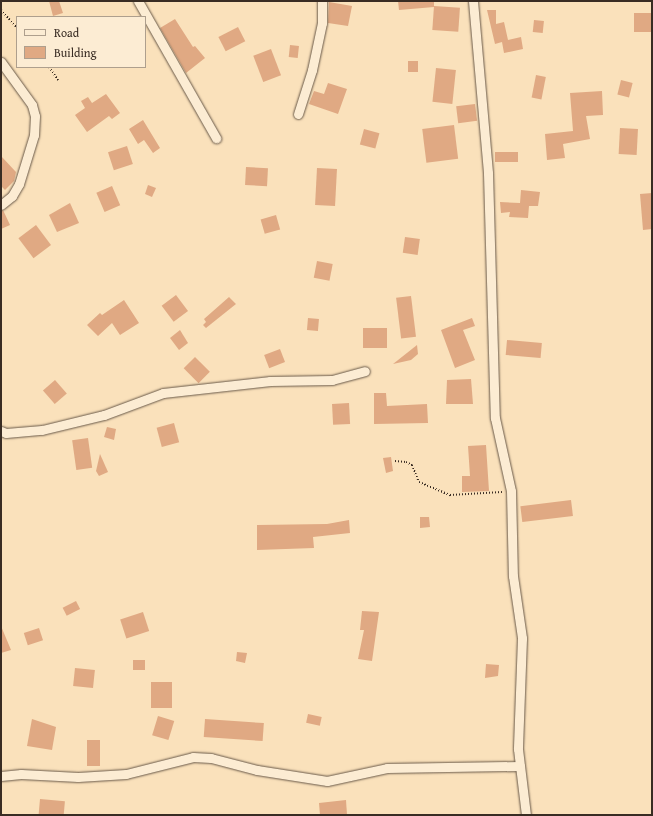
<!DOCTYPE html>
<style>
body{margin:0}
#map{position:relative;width:653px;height:816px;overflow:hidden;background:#fae1bb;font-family:"Gentium Book Plus",serif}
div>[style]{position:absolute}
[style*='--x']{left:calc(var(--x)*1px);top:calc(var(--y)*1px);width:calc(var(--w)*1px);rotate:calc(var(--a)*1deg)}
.building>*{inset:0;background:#e0a983;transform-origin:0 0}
.path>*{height:2px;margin-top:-1px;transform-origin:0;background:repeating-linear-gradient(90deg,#392c23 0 1px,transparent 0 3px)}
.roads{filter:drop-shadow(0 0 1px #695949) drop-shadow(0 0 1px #695949)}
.street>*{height:9px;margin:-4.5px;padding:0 4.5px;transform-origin:4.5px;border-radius:4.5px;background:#fcecd3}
span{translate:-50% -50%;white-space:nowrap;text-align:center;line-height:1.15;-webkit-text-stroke:4px #fcecd3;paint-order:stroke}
.frame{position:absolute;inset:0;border:2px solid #392c23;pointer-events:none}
.legend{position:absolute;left:16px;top:16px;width:130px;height:52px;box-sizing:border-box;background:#fcecd3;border:1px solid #ae9f8d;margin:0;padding:5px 7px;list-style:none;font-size:12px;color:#392c23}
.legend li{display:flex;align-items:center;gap:8px;height:20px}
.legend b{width:20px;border:1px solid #ae9f8d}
</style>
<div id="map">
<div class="building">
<i style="clip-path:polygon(49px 1px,59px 1px,63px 13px,53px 16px)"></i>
<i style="clip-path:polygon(398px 1px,434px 1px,434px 7px,399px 10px)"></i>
<i style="clip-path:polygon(329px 2px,352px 6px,348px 26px,328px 23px)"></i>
<i style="left:434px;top:6px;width:26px;height:24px;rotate:4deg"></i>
<i style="clip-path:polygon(487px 10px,496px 10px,496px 24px,504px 22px,508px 40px,521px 37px,523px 49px,504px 53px,502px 42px,495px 44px)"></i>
<i style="left:652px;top:13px;width:19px;height:18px;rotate:90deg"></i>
<i style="clip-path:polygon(175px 19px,193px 47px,195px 46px,205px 58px,186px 73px,160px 28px)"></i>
<i style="left:534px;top:20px;width:10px;height:12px;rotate:6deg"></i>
<i style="left:238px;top:27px;width:16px;height:22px;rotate:63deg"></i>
<i style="left:290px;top:45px;width:9px;height:12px;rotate:6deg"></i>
<i style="left:271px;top:49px;width:28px;height:19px;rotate:69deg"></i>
<i style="left:418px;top:61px;width:11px;height:10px;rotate:90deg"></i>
<i style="left:436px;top:68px;width:20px;height:34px;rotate:6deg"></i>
<i style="left:536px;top:75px;width:10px;height:23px;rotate:11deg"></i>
<i style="left:621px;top:80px;width:12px;height:15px;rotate:14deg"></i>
<i style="clip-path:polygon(328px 83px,347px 89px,338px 114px,309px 104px,314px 91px,324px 94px)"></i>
<i style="clip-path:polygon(602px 91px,603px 115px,586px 116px,590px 139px,563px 144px,565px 158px,547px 160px,545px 134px,573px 131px,570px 93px)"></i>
<i style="clip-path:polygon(106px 94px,120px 113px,112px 119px,109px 116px,87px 132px,75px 115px,85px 108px,81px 101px,88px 97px,92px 103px)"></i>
<i style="left:475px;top:104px;width:17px;height:19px;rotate:83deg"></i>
<i style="clip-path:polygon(143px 120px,160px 148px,153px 153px,144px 140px,138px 144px,129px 129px)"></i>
<i style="left:454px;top:125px;width:34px;height:32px;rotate:83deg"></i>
<i style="left:620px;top:128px;width:18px;height:26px;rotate:3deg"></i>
<i style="left:364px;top:129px;width:16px;height:16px;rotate:15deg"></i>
<i style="left:127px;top:146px;width:19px;height:20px;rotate:72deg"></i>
<i style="left:518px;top:152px;width:10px;height:23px;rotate:90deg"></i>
<i style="clip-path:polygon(1px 156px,16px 172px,14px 181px,5px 190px,1px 186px)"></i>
<i style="left:246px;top:167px;width:22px;height:18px;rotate:3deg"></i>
<i style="left:317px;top:168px;width:20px;height:37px;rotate:3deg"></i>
<i style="clip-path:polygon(148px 185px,156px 188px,152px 197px,145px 194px)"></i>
<i style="left:112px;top:186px;width:21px;height:17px;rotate:67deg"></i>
<i style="clip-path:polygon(521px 190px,540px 192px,538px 206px,529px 206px,528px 218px,509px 217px,510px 212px,501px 213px,500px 202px,520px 203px)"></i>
<i style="clip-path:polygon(652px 193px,652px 229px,643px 230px,640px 194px)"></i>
<i style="clip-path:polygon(70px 203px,79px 223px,57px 232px,49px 215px)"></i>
<i style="clip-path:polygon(3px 210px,10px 225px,1px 229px,1px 211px)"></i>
<i style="left:276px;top:215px;width:15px;height:16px;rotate:74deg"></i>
<i style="left:36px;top:225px;width:25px;height:22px;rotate:53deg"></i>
<i style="left:405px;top:237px;width:15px;height:16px;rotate:8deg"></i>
<i style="left:317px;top:261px;width:16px;height:17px;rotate:11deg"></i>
<i style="left:176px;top:295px;width:20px;height:18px;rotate:53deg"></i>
<i style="left:411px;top:296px;width:41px;height:15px;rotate:83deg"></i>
<i style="clip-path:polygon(229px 297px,236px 304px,206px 328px,203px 325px,206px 322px,204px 319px)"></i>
<i style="clip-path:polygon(124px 300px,139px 323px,120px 335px,112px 323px,98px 336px,87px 325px,100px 313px,102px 315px)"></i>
<i style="left:308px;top:318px;width:11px;height:12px;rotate:5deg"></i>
<i style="clip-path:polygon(472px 318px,475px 326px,463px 330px,475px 360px,455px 368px,441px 330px)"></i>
<i style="left:363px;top:328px;width:24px;height:20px"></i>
<i style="clip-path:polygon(180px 330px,188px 343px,179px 350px,170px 338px)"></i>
<i style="left:507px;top:340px;width:35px;height:15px;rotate:5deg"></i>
<i style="clip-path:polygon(417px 345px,418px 354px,411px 360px,393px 364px)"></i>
<i style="left:280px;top:349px;width:14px;height:17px;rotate:69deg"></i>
<i style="left:195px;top:357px;width:21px;height:16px;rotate:45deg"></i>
<i style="clip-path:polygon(471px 379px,473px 404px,446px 404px,447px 380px)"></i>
<i style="left:55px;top:380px;width:18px;height:16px;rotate:49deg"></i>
<i style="clip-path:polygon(374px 393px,386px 393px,387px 406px,427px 404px,428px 423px,374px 424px)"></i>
<i style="left:349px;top:403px;width:21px;height:17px;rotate:87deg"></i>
<i style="left:174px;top:423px;width:20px;height:18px;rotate:75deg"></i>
<i style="clip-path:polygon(107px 427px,116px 429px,114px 440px,104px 437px)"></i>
<i style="left:88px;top:438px;width:30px;height:16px;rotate:82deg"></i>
<i style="clip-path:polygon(486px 445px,489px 491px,462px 492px,462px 476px,470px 476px,468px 446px)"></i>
<i style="clip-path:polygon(100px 454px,108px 472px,99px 476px,96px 471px)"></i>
<i style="clip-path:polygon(391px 457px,393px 471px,386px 473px,383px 458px)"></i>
<i style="left:571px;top:500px;width:16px;height:51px;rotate:83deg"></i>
<i style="clip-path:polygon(420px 517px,429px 517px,430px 527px,420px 528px)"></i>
<i style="clip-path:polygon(349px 520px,350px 533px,313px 537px,314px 548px,257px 550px,257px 525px,327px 524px)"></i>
<i style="left:76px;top:601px;width:9px;height:15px;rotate:63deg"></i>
<i style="clip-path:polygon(362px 611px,379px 612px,372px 661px,358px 659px,364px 630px,360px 630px)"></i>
<i style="left:143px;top:612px;width:20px;height:24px;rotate:72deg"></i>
<i style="clip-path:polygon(1px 626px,11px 650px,1px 653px)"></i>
<i style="left:39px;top:628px;width:13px;height:16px;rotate:72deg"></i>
<i style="clip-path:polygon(237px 652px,247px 653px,245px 663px,236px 661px)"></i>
<i style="left:133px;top:660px;width:12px;height:10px"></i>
<i style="clip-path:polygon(486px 664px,499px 665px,498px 676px,485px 678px)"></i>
<i style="left:75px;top:668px;width:20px;height:18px;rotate:6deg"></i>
<i style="left:151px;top:682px;width:21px;height:26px"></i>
<i style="left:308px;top:714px;width:14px;height:9px;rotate:12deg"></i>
<i style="left:158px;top:716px;width:17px;height:20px;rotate:17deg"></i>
<i style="clip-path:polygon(32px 719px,56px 727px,52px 750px,27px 746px)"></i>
<i style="left:205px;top:719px;width:59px;height:18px;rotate:4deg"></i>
<i style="left:87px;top:740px;width:13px;height:26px"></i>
<i style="left:40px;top:799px;width:25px;height:16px;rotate:5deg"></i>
<i style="clip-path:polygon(346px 800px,347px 815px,320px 815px,319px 803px)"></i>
</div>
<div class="path">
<i style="--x:1;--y:10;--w:24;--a:48"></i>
<i style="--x:49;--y:67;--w:16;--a:55"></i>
<i style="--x:395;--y:461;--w:11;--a:5"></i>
<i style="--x:406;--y:462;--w:7;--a:27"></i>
<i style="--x:412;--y:465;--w:18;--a:68"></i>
<i style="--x:419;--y:482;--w:34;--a:23"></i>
<i style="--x:450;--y:495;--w:52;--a:-3.3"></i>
</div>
<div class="roads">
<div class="street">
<i style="--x:138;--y:1;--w:158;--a:60.3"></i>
<i style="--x:473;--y:1;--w:173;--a:85"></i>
<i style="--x:488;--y:173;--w:245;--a:88.4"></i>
<i style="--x:495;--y:418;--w:75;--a:77.6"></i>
<i style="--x:511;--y:491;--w:85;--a:88.7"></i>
<i style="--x:513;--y:576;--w:63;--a:81.7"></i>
<i style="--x:522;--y:638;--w:111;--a:92.1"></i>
<i style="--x:518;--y:749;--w:66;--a:83.1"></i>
<i style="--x:1;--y:62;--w:53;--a:54.2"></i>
<i style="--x:32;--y:105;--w:11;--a:75"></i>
<i style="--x:35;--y:116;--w:19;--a:93"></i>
<i style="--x:34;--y:135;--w:51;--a:107"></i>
<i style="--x:19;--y:184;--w:14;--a:120"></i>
<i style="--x:12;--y:196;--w:14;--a:141"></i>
<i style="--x:298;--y:114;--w:46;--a:-72.3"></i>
<i style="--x:312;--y:70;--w:48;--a:-78"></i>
<i style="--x:322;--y:23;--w:22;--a:-90"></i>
<i style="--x:1;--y:431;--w:5;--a:22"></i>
<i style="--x:6;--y:433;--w:36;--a:-5"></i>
<i style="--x:42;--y:430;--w:64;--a:-13.6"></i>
<i style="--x:104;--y:415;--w:63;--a:-20.4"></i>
<i style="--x:163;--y:393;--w:108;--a:-6.4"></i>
<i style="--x:270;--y:381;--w:62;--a:-0.9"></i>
<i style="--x:332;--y:380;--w:34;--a:-15"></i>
<i style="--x:1;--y:776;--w:20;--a:-6"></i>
<i style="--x:21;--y:774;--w:57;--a:3"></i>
<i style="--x:78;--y:777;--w:48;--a:-3.6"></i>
<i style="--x:126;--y:774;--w:69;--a:-14.2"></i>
<i style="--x:193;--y:757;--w:18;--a:3"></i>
<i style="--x:211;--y:758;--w:48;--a:14.6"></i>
<i style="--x:257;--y:770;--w:71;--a:8.9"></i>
<i style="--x:327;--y:781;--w:61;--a:-12.2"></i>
<i style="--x:387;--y:768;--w:133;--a:-0.9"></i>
</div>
</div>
<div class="frame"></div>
<ul class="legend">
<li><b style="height:5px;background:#fcecd3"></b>Road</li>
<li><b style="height:11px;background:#e0a983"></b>Building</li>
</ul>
</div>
